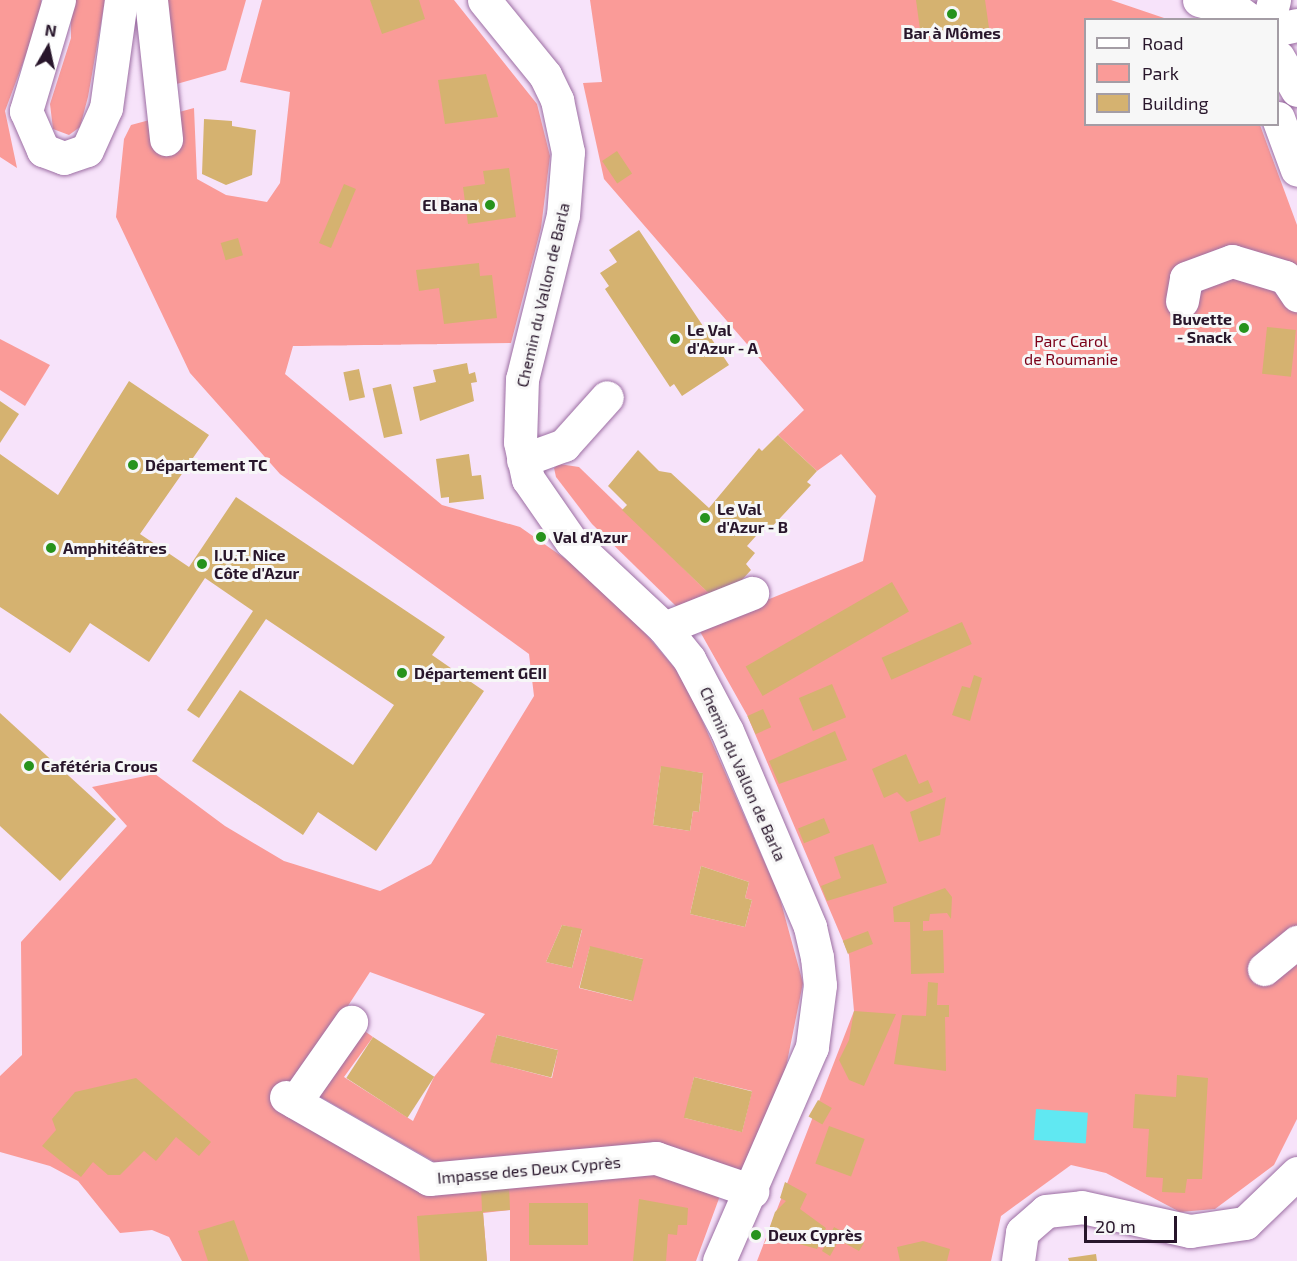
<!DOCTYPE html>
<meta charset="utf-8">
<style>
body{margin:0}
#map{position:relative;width:1297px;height:1261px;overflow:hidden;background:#f7e3fa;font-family:"Exo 2",sans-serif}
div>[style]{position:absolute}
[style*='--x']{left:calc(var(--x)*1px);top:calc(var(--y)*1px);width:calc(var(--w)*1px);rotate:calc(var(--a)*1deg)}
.green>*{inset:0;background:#fa9b98}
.water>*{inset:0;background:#60e8f2;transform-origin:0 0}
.building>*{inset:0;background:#d5b270;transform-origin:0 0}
.roads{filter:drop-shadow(0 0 2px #9c6ea3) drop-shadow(0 0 2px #9c6ea3)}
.minor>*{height:33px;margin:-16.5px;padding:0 16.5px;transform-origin:16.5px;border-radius:16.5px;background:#fff}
.dots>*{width:16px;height:16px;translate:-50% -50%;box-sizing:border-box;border:3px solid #f7f7f7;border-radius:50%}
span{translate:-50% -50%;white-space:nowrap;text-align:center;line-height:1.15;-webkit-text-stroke:6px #f7f7f7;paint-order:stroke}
.poi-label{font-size:16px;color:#28162b;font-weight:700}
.right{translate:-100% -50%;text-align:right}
.left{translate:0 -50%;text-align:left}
.street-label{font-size:16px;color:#28162b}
.park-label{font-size:16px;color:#7b0018}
.legend{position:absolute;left:1084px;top:18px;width:195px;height:108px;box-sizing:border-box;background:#f7f7f7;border:2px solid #a49da5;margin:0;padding:8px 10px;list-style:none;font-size:18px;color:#28162b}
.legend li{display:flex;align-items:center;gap:12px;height:30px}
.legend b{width:30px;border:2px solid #a49da5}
.north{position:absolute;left:18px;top:18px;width:60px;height:60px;-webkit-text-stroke:4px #f7f7f7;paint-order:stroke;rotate:9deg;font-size:16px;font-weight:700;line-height:24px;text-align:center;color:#28162b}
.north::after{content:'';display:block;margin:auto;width:21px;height:27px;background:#28162b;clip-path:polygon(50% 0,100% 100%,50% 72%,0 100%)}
.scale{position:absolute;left:1084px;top:1216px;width:93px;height:27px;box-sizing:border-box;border:3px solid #28162b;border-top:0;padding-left:8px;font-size:18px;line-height:21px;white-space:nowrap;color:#28162b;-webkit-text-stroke:4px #f7f7f7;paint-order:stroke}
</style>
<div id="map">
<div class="green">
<i style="clip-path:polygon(0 0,41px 0,42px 12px,5px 111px,17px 168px,0 157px)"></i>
<i style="clip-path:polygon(71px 0,105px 0,88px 97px,80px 127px,69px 135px,53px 129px,50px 104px,71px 38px)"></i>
<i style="clip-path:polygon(158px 0,246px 0,226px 70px,166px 87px)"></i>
<i style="clip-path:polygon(evenodd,262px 0,454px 0,537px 104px,550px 156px,541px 228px,511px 343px,293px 346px,285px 374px,442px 505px,520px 527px,607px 588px,684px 679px,779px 895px,803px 983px,783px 1082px,746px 1174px,658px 1143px,438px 1164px,296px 1083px,293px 1114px,433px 1187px,651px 1169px,721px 1193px,696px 1261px,510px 1261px,510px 1210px,483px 1213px,487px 1261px,182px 1261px,169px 1237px,152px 1230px,120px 1233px,78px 1181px,50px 1166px,0 1152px,0 1076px,22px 1055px,21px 942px,127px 826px,92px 787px,155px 774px,225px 826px,284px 861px,380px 891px,431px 864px,534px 696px,529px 654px,280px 474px,190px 373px,116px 217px,124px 139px,131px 125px,194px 108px,197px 179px,226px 195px,267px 202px,280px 183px,290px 92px,240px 82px,262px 0,661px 767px,703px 773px,699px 812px,693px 811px,690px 831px,653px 825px,661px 767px,262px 0,701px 866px,749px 882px,745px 898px,752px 900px,745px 927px,690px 914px,701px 866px,262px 0,562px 925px,582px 930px,572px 968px,546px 962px,562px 925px,262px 0,590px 947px,643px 959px,632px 1001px,579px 988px,590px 947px,262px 0,370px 972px,485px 1014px,434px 1077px,413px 1121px,344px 1077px,373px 1037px,342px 1015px,370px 972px,262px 0,497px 1035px,558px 1050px,552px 1078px,491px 1062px,497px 1035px,262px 0,694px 1077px,752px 1091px,742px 1132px,685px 1118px,694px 1077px)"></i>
<i style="clip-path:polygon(590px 0,1111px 0,1167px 19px,1086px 20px,1086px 124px,1260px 125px,1297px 225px,1297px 1119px,1274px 1165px,1215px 1209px,1180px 1212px,1106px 1173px,1071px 1165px,1001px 1216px,991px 1261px,757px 1261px,854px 1011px,849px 955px,747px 715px,698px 628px,863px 561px,876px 496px,841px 454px,817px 471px,778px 435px,804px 410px,604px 179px,583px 83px,602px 82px)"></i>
<i style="clip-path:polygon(0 339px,50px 365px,25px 406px,0 390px)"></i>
<i style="clip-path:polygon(559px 464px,579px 467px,720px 604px,680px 610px,592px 524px,556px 477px,554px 468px)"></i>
</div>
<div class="water">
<i style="left:1036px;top:1109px;width:52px;height:31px;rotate:4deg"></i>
</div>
<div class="building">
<i style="clip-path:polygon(370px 0,419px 0,425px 19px,382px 34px)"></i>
<i style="clip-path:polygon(916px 0,985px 0,989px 28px,921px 37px)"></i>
<i style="clip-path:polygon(486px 74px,498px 117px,445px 124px,438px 80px)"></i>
<i style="clip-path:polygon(204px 119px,232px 121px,232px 126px,256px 130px,252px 175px,226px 185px,202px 174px)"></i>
<i style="left:617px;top:151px;width:27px;height:18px;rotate:56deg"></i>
<i style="clip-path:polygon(509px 168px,516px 217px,468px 224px,463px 187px,485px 184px,483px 171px)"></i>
<i style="left:344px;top:184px;width:13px;height:64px;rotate:23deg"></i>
<i style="clip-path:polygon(639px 230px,729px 365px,682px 396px,674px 384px,670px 387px,605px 289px,609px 286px,600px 273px,617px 262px,609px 250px)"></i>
<i style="left:238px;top:238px;width:18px;height:18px;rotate:74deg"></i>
<i style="clip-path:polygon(479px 263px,480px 276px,492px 275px,497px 318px,444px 324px,439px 288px,419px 291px,416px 270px)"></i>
<i style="left:1267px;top:327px;width:29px;height:47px;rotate:6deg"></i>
<i style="clip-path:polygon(467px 363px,469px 374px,475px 372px,477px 382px,471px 383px,474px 401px,420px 421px,413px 387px,436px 382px,433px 370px)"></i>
<i style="left:359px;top:369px;width:29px;height:16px;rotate:78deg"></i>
<i style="clip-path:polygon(129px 381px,209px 435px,140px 534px,189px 567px,236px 497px,445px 637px,432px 655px,484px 691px,376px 851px,318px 812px,303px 835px,192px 761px,240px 690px,353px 765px,394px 705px,266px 619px,199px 718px,187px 710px,253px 611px,205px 578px,149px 662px,90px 623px,70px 653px,0 607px,0 454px,58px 495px)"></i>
<i style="left:391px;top:384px;width:51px;height:19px;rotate:77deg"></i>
<i style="clip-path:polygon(0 401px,19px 414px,0 443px)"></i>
<i style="clip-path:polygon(778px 435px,817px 471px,807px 482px,811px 485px,768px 531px,764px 527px,747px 546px,755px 553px,746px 564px,751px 570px,720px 604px,622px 510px,627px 505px,608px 486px,638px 450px,659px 471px,671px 473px,709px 508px,759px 448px,762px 451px)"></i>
<i style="clip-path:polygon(469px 454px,472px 476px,481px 475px,484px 499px,449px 503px,449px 497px,441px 498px,436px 459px)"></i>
<i style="left:892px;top:582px;width:34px;height:169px;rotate:60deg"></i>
<i style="left:962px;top:622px;width:24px;height:88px;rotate:66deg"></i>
<i style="clip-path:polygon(974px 675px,982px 678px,970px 721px,952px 715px,962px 686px,970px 688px)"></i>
<i style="left:832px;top:684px;width:36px;height:36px;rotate:67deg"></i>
<i style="left:763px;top:709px;width:20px;height:17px;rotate:66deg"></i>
<i style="clip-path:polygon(0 713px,116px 819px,60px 881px,0 826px)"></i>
<i style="clip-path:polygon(835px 731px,847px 760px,779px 784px,769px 761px)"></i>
<i style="clip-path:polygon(906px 754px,919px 784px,928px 780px,933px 792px,907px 802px,897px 792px,884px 798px,872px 769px)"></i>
<i style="clip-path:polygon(661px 766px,703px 773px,699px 812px,693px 811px,690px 831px,653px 825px)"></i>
<i style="clip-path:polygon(946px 797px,940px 835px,919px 842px,910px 812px)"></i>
<i style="left:824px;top:818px;width:16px;height:28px;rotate:68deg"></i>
<i style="clip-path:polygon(873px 844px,887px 883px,827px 901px,821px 886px,841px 878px,834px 857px)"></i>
<i style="clip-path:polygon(701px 866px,749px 882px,745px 898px,752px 900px,745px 927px,690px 914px)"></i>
<i style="clip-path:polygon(945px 888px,952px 897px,951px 919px,947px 913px,930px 914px,929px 921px,923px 921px,923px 931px,943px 930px,944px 973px,911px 974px,910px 922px,894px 922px,893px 907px)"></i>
<i style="clip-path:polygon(562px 925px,582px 929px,572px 968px,546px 962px)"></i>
<i style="left:868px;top:931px;width:14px;height:27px;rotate:69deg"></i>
<i style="left:590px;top:946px;width:55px;height:43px;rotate:14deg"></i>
<i style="clip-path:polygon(928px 982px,938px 983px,937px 1005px,949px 1005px,949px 1017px,945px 1017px,946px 1071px,894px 1064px,902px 1015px,926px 1016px)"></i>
<i style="clip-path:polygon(854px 1011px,896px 1014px,864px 1086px,849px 1080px,839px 1060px,849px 1040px)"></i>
<i style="left:497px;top:1035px;width:63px;height:28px;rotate:14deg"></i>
<i style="left:373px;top:1037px;width:73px;height:49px;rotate:33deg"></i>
<i style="clip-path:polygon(1177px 1075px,1208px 1078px,1202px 1179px,1187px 1179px,1185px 1193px,1162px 1192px,1163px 1178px,1146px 1177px,1149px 1129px,1133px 1128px,1135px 1094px,1176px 1097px)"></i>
<i style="left:694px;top:1077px;width:60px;height:42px;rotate:14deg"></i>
<i style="clip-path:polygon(136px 1078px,211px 1142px,199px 1156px,176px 1137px,156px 1161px,144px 1151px,120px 1175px,108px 1175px,93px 1162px,81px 1177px,42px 1146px,56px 1130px,52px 1119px,75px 1092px)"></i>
<i style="left:818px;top:1100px;width:16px;height:19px;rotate:30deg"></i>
<i style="left:829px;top:1126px;width:38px;height:40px;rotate:20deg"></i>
<i style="clip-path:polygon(785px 1182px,807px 1194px,800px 1209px,826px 1228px,817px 1249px,767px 1235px,775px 1212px,786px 1201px,780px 1198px)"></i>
<i style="clip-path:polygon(509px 1185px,510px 1210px,483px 1212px,487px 1261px,420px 1261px,417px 1216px,482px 1211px,481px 1187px)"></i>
<i style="clip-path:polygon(639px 1199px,688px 1208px,687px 1225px,678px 1225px,677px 1235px,668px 1234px,666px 1261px,633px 1261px)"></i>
<i style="left:588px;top:1203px;width:42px;height:59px;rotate:90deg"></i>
<i style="clip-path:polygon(234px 1220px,249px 1261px,208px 1261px,198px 1231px)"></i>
<i style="clip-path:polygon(834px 1227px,864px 1243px,859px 1251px,839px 1240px,830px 1256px,822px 1251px)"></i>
<i style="clip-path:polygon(923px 1241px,950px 1249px,947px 1261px,900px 1261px,897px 1247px)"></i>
<i style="clip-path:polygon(1096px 1254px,1097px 1261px,1069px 1261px,1068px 1258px)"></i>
</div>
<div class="roads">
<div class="minor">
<i style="--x:59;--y:0;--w:116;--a:106.6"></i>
<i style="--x:26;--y:111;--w:43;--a:66.4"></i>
<i style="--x:43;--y:150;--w:22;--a:21"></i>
<i style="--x:64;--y:158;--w:24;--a:-19"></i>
<i style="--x:87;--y:150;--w:46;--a:-65.7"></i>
<i style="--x:106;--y:108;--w:109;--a:-82.1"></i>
<i style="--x:151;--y:0;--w:140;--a:83.8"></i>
<i style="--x:484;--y:0;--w:97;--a:50.9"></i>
<i style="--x:545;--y:75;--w:28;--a:64"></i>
<i style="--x:557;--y:100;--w:53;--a:78.1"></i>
<i style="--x:568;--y:152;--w:63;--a:94.5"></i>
<i style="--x:563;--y:215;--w:169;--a:104"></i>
<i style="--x:522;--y:379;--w:63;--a:91.8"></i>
<i style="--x:520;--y:442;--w:38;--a:78"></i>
<i style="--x:528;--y:479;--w:75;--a:55.3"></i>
<i style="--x:571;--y:541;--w:127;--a:43.1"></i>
<i style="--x:664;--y:628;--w:40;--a:51"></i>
<i style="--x:689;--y:659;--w:81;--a:62.2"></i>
<i style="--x:727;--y:731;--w:213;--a:67"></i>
<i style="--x:810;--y:927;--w:31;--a:77"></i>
<i style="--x:817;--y:957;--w:28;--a:84"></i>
<i style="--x:820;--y:985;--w:63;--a:97.4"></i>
<i style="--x:812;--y:1047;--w:233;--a:113.5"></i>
<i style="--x:1199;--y:0;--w:38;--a:15"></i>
<i style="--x:1236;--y:10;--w:17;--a:36"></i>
<i style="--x:1269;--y:20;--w:21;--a:-76"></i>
<i style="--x:1278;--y:29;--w:19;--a:-12"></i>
<i style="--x:1278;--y:57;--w:38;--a:60"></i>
<i style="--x:1278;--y:118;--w:55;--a:69.9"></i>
<i style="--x:1182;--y:301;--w:23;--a:-80"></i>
<i style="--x:1186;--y:278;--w:49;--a:-20.3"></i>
<i style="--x:1232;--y:261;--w:55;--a:16.8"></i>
<i style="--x:1285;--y:277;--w:22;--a:56"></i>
<i style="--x:523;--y:460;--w:44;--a:-20.1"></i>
<i style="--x:564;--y:445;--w:64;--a:-48.1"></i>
<i style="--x:664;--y:628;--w:95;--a:-21.7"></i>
<i style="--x:1264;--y:969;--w:43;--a:-39.3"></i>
<i style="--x:286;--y:1097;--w:165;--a:29.8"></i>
<i style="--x:429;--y:1179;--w:228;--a:-5.3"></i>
<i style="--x:656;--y:1158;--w:102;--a:19"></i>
<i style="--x:295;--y:1102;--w:98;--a:-55"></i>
<i style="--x:1018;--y:1261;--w:29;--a:-82"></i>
<i style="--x:1022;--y:1232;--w:32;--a:-41"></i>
<i style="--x:1046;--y:1211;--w:36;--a:-6"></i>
<i style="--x:1082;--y:1207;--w:111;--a:12.5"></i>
<i style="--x:1190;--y:1231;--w:56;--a:-8.3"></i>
<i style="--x:1245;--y:1223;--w:72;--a:-43.9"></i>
</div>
</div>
<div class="dots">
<i style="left:952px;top:14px;background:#27931c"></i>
<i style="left:490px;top:205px;background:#27931c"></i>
<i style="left:1244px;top:328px;background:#27931c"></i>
<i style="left:675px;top:339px;background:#27931c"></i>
<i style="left:133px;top:465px;background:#27931c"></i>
<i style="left:705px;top:518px;background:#27931c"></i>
<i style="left:541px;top:537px;background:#27931c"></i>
<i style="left:51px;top:548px;background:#27931c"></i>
<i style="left:202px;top:564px;background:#27931c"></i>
<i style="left:402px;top:673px;background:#27931c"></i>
<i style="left:29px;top:766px;background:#27931c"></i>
<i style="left:756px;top:1235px;background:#27931c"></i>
</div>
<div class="poi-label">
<span style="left:952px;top:33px">Bar à Mômes</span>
<span class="right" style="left:478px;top:205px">El Bana</span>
<span class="right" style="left:1232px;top:328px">Buvette<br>- Snack</span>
<span class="left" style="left:687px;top:339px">Le Val<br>d'Azur - A</span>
<span class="left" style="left:145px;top:465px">Département TC</span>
<span class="left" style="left:717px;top:518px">Le Val<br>d'Azur - B</span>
<span class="left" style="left:553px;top:537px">Val d'Azur</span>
<span class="left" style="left:63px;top:548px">Amphitéâtres</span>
<span class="left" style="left:214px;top:564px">I.U.T. Nice<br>Côte d'Azur</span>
<span class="left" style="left:414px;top:673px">Département GEII</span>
<span class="left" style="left:41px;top:766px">Cafétéria Crous</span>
<span class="left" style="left:768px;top:1235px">Deux Cyprès</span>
</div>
<div class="street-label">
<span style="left:543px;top:295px;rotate:-77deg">Chemin du Vallon de Barla</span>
<span style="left:743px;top:774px;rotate:66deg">Chemin du Vallon de Barla</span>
<span style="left:529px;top:1170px;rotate:-5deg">Impasse des Deux Cyprès</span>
</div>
<div class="park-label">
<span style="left:1071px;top:350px">Parc Carol<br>de Roumanie</span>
</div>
<ul class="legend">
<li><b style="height:8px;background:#fff"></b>Road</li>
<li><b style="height:16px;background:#fa9b98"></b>Park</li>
<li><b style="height:16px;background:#d5b270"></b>Building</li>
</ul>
<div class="north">N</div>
<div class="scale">20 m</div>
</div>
